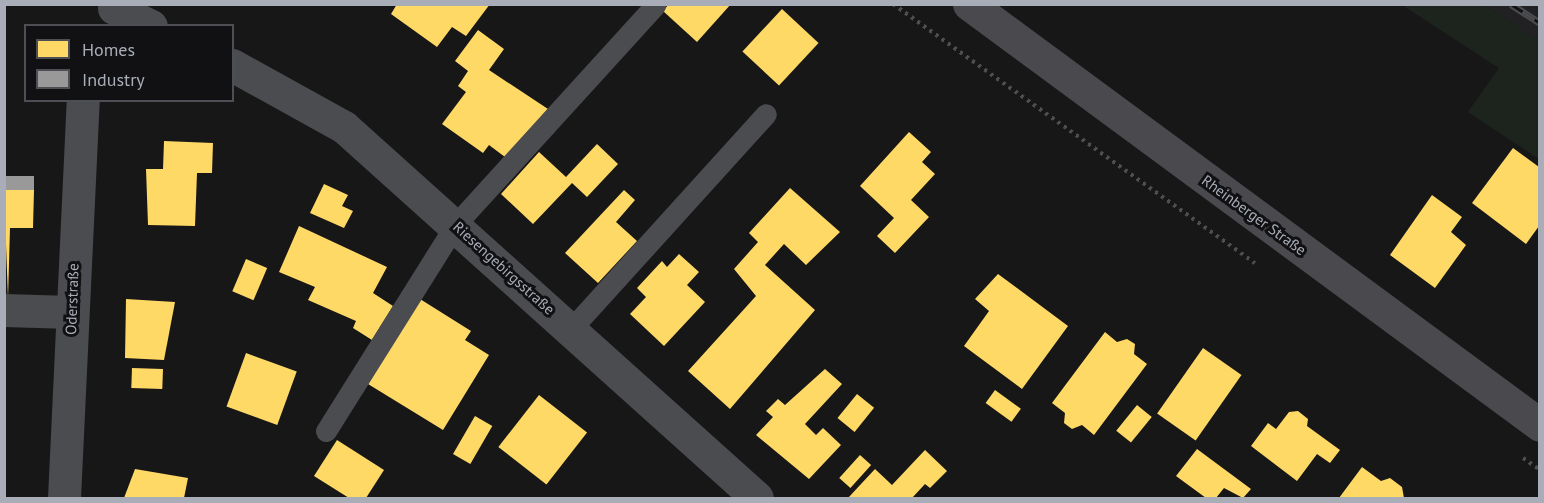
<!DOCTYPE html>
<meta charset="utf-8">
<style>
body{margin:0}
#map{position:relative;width:1544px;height:503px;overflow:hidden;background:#171717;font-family:"PT Sans",sans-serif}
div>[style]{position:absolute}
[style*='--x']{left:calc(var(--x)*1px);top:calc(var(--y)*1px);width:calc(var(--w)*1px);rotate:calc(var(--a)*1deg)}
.built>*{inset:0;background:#212123}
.green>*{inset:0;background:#1d241e}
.homes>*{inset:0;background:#ffd966;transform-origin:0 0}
.industry>*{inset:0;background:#999;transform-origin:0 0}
.path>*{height:4px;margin-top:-2px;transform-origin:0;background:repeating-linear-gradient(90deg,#4d4e52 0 3px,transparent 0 7.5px)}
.service>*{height:21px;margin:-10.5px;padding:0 10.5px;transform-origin:10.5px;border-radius:10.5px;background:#4b4c50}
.minor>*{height:33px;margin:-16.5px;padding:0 16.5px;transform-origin:16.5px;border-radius:16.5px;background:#4b4c50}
.secondary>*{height:33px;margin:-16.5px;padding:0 16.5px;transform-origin:16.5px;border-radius:16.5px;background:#4a4a4e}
.rail>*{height:7px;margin-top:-3.5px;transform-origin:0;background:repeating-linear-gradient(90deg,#111113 0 14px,#4b4c4f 0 28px);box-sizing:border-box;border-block:2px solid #4b4c4f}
span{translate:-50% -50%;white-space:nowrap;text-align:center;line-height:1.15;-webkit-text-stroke:6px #111113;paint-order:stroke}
.street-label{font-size:15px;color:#a8adb8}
.frame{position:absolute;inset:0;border:6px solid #a8adb8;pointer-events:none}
.legend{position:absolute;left:24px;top:24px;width:210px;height:78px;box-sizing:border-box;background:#111113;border:2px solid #4d4f55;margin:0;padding:8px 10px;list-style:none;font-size:18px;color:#a8adb8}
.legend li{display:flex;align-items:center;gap:12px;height:30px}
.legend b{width:30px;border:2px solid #4d4f55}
</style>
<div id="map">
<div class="built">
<i style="clip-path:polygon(1485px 5px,1539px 5px,1539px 41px)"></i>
</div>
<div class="green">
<i style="clip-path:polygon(1402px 5px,1485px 5px,1539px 41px,1539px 159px,1468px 112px,1499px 68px)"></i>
</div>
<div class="homes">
<i style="clip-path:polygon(397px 4px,490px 4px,466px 36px,452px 27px,437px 47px,391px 14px)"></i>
<i style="clip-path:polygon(669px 4px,731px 4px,697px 42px,663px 11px)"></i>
<i style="left:782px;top:9px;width:50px;height:58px;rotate:43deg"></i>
<i style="clip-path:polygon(478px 30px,504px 49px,489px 70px,548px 109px,505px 157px,489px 145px,483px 153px,442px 124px,466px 92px,458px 86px,468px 71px,455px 61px)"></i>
<i style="clip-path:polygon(909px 132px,931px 152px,922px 162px,935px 174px,911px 200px,929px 217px,895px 253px,877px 236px,894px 218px,860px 186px)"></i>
<i style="clip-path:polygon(164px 141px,213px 143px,212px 173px,197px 173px,195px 226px,148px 225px,146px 169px,163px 169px)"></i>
<i style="clip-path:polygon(597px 144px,618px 164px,587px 197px,572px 183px,533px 224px,501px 194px,539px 152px,566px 177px)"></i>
<i style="clip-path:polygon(1513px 148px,1539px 167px,1539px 226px,1526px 244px,1472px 203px)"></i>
<i style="clip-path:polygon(324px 184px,348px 195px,342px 206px,353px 211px,344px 228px,310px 213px)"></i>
<i style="clip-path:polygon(790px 188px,840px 232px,806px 265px,784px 244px,765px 265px,815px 310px,730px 409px,688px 371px,756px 296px,734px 269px,758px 242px,749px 233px)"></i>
<i style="clip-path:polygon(4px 190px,34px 190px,33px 228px,10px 228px,8px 299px)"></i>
<i style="clip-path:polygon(624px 190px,635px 200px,616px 222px,637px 241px,598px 283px,565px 253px)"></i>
<i style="clip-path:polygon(1432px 195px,1462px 217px,1451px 232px,1466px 245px,1435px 288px,1390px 255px)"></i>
<i style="clip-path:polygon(299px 226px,387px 267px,373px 293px,393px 306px,372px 340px,353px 328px,356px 321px,308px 300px,315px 287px,279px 272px)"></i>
<i style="clip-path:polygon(679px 254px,699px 272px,687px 285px,705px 302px,664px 346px,630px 314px,646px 297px,637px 288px,662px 261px,667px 267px)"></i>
<i style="left:246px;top:259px;width:23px;height:35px;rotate:23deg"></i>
<i style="clip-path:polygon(998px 274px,1068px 326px,1022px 389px,964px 346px,989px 311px,975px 299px)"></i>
<i style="clip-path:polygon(126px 299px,175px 302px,164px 360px,125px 358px)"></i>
<i style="clip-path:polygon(420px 299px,471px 331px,465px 340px,489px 355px,443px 430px,368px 384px)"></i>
<i style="clip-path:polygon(1105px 332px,1117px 342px,1127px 339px,1135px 344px,1134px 354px,1147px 364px,1094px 435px,1082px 425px,1072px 429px,1064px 423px,1065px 413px,1052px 403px)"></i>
<i style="left:1203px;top:348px;width:47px;height:80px;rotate:35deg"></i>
<i style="left:246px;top:353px;width:54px;height:57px;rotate:20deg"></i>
<i style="left:132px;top:368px;width:31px;height:20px;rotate:2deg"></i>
<i style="clip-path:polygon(825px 369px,842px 384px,805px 424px,816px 435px,823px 428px,841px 445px,809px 479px,756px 435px,773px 417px,766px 411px,778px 399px,785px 405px)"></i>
<i style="left:995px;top:390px;width:32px;height:16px;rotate:36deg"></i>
<i style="left:857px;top:394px;width:22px;height:31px;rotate:39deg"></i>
<i style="left:539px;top:395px;width:61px;height:66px;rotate:38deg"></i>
<i style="left:1137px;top:405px;width:19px;height:33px;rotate:39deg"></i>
<i style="clip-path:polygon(1298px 411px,1308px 419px,1307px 426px,1340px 450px,1330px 463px,1317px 454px,1297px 481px,1251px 446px,1268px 423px,1276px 429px,1289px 412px)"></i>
<i style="left:475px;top:416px;width:20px;height:44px;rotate:30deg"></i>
<i style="clip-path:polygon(337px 440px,384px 470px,366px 498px,349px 498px,314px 476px)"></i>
<i style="clip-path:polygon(1197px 449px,1251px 489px,1243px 498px,1224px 488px,1216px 498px,1206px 498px,1176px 476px)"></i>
<i style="clip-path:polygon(925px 450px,947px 471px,930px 488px,925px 484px,912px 498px,848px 498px,875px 469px,892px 485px)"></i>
<i style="left:860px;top:455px;width:15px;height:31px;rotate:42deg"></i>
<i style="clip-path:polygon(1362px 467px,1381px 481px,1390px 478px,1402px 487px,1404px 498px,1339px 498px)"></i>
<i style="clip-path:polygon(135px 469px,188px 478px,184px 498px,124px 498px)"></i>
</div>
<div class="industry">
<i style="left:4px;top:176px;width:30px;height:14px"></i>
</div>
<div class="path">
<i style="--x:893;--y:4;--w:445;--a:35.6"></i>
<i style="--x:1523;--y:458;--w:21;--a:35"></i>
</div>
<div class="service">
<i style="--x:571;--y:329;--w:290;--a:-47.8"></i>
<i style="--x:326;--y:431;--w:244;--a:-57.9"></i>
<i style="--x:456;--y:224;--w:296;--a:-47.7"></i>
</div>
<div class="minor">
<i style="--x:114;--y:8;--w:41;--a:25.9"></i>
<i style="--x:232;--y:65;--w:128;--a:29"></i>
<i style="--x:344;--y:127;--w:555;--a:41.93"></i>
<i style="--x:4;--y:310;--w:67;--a:1.7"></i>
<i style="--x:64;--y:498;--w:398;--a:-87.3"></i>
</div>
<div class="secondary">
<i style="--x:969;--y:4;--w:709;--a:36.4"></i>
</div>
<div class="rail">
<i style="--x:1511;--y:4;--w:35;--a:33"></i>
</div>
<div class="street-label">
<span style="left:1254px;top:215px;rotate:36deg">Rheinberger Straße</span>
<span style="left:504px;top:268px;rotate:42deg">Riesengebirgsstraße</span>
<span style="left:72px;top:299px;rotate:-88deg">Oderstraße</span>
</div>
<div class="frame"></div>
<ul class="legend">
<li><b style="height:16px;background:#ffd966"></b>Homes</li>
<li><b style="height:16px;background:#999"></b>Industry</li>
</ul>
</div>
